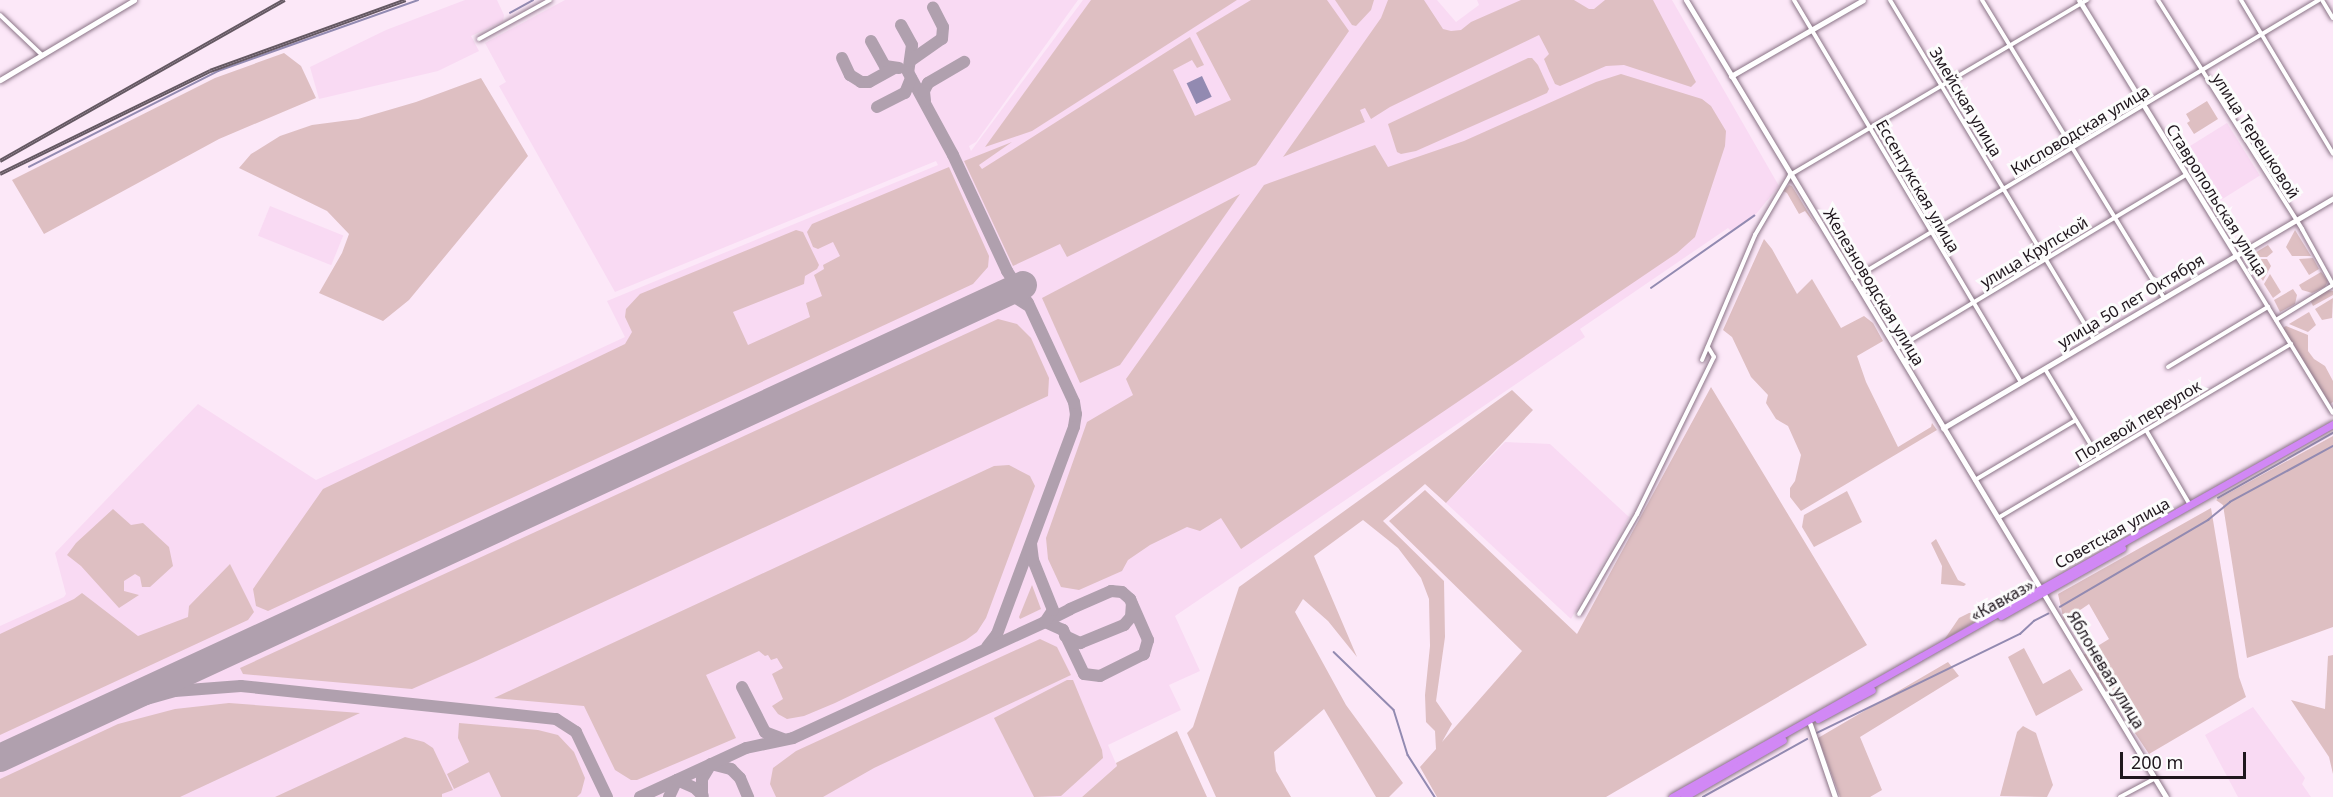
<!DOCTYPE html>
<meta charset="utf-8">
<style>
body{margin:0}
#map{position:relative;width:2333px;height:797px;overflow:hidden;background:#fce8f8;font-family:"Noto Sans",sans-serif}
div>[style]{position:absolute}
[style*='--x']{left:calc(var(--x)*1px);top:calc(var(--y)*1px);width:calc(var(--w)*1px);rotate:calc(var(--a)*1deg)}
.built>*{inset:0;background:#f9daf3;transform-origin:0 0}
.green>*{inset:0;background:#debfc2}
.water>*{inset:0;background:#928ab1;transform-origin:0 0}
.stream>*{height:1.5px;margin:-0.75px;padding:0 0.75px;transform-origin:0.75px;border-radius:0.75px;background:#928ab1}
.taxiway>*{height:12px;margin:-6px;padding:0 6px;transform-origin:6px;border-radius:6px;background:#b0a0ae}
.runway>*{height:28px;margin:-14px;padding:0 14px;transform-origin:14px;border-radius:14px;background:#b0a0ae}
.roads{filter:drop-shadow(0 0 2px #8a7486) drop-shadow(0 0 2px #8a7486)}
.street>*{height:4px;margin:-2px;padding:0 2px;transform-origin:2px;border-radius:2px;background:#fff}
.secondary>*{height:5px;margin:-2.5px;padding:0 2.5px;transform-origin:2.5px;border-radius:2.5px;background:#fff}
.highway>*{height:7px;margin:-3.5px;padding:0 3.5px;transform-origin:3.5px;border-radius:3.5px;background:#d188f5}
.rail>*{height:4px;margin-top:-2px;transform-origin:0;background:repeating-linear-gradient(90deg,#fcfcfc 0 4.5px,#655963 0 9px);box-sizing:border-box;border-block:2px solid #655963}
span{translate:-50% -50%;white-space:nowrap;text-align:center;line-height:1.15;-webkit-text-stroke:6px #fcfcfc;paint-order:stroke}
.street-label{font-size:16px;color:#1f161d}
.scale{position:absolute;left:2120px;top:752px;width:126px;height:27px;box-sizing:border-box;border:3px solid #1f161d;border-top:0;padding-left:8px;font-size:18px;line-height:21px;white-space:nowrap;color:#1f161d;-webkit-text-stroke:4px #fcfcfc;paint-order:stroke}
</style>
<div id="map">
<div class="built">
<i style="clip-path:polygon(465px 0,497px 0,504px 15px,503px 21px,471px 36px,479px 51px,438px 71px,319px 99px,310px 67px,386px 30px)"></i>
<i style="clip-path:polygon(565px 0,1078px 0,976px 142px,969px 146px,971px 151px,1083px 0,1437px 0,1456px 22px,1479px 5px,1477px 0,1672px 0,1779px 186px,1756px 214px,1731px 231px,1728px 228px,1580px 329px,1585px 337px,1175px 616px,1200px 671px,1169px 685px,1181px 710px,1108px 745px,1117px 766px,1082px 797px,0 797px,0 626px,64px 597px,66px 594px,55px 553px,198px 404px,316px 480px,625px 337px,607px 301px,938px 165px,936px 161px,615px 292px,499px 86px,506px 82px,485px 43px)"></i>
<i style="left:2227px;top:123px;width:62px;height:54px;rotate:58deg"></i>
<i style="left:270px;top:206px;width:79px;height:32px;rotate:22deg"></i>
<i style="clip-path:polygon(1505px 442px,1550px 444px,1629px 517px,1571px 619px,1446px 503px)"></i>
<i style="clip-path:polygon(2253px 707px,2305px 778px,2302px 784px,2311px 797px,2238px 797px,2205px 735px)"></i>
</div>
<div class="green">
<i style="clip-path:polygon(1091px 0,1237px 0,1032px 131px,985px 147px)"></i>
<i style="clip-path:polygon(1251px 0,1327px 0,1349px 31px,1256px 165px,1067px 257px,1060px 244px,1013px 266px,964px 161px,1012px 142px,979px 165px,982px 169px,1190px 37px,1204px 65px,1197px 68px,1192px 60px,1173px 70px,1195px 116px,1231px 100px,1196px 33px)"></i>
<i style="clip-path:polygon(1335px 0,1374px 0,1371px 10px,1356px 26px,1352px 25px)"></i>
<i style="clip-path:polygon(1388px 0,1424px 0,1443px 29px,1451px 31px,1461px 30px,1471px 22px,1521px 0,1574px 0,1589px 9px,1594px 9px,1605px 0,1653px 0,1696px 82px,1691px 87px,1624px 65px,1606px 66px,1560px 86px,1555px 84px,1549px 71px,1544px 59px,1549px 54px,1539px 35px,1390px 107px,1371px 119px,1365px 108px,1360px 110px,1365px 122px,1283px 157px,1381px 18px)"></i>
<i style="clip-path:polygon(284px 53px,301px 66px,316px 98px,219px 139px,44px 234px,12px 180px,215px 78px)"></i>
<i style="clip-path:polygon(1528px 58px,1532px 58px,1538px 65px,1549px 89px,1547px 93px,1416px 151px,1401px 154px,1397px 152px,1388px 124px)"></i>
<i style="clip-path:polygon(1621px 74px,1702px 99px,1711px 106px,1726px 131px,1725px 146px,1695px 237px,1677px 253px,1241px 549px,1221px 518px,1200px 531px,1187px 527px,1150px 545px,1128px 560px,1122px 571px,1079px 590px,1061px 587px,1048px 559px,1046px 538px,1087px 422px,1133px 395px,1126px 379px,1264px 185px,1375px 145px,1388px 167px,1464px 141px,1596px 82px)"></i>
<i style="clip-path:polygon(481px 78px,528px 156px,409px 300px,383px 321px,319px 293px,342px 253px,349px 234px,327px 211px,239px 168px,251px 154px,280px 136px,312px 125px,358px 119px,416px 102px)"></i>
<i style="clip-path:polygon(2207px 101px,2218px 119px,2194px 134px,2187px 123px,2190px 121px,2186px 114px)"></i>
<i style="clip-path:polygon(949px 167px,989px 256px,988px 267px,973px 284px,268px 611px,256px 606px,253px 589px,323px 489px,625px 344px,632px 332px,625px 317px,626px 309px,640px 294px,796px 230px,803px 232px,819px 265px,817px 269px,805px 276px,804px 284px,733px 312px,748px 345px,810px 317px,806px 303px,822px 296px,814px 275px,824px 269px,823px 265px,840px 256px,833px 242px,818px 249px,813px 247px,807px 232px,812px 224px)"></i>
<i style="clip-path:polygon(1789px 185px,1792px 186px,1817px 227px,1805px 211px,1799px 214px,1787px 193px,1783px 191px)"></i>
<i style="clip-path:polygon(1240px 194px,1120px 365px,1080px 383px,1042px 298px)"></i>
<i style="clip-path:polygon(2295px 230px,2311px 256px,2292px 256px,2286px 247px)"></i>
<i style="clip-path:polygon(1764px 239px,1772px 249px,1797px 294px,1812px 279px,1841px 328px,1864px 316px,1873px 323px,1883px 341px,1857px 356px,1866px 382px,1898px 447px,1931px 427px,1932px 423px,1937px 430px,1801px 511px,1790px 497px,1790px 488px,1795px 481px,1801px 455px,1788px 426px,1776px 419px,1766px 403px,1768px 395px,1751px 377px,1732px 337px,1723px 330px)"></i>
<i style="clip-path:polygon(2268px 245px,2273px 252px,2267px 257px,2248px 257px)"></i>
<i style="clip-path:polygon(2313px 258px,2319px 269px,2309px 275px,2299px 259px)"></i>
<i style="clip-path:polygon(2248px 259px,2267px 259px,2271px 266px,2263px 281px)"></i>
<i style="clip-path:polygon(2321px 272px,2328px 281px,2325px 287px,2312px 293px,2302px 290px,2299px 285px)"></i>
<i style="clip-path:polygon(2270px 274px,2281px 292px,2273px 298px,2264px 284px)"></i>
<i style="clip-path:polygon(2293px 289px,2297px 295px,2295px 304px,2280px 312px,2274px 300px)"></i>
<i style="clip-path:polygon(2327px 290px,2333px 291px,2333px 295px,2313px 306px,2310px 300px)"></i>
<i style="clip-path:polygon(2333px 298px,2332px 318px,2322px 320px,2315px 309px)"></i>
<i style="clip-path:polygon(2309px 312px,2316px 325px,2308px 332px,2289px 324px)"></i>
<i style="clip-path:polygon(998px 319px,1017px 324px,1031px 338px,1049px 378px,1048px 396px,476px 661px,412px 689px,243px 674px,240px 668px)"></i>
<i style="clip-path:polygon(2286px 326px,2308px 335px,2308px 351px,2314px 359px,2325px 366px,2333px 381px,2333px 402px,2330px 404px,2283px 328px)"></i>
<i style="clip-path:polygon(1711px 387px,1867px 645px,1606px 797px,1437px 797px,1420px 767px,1436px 749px,1435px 731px,1426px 722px,1425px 695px,1430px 646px,1429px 599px,1421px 578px,1398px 548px,1363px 520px,1314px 556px,1357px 657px,1328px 621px,1303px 599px,1295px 612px,1346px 705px,1403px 783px,1389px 797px,1376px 797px,1324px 709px,1274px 752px,1276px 771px,1291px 797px,1216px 797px,1187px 733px,1193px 727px,1239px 587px,1512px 390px,1533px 410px,1446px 503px,1425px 484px,1383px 521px,1444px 581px,1445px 637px,1436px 701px,1452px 724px,1442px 742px,1522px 651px,1389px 521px,1425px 490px,1577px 634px)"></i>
<i style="clip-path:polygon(2333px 436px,2333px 627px,2247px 658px,2223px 505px,2216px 500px)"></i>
<i style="clip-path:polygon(1009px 465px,1030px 476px,1035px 486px,986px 618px,977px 632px,966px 640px,835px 703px,804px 716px,787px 719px,778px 714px,772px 706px,783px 699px,772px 674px,783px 668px,777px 658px,771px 660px,768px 655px,765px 656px,759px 651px,706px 675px,736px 738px,637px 780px,631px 780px,615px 770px,584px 706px,494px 698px,994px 466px)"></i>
<i style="clip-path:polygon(1847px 491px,1862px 522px,1814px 547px,1802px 527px,1804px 515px)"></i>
<i style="clip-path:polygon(2211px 508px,2239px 677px,2246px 697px,2149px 754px,2083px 655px,2109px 639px,2089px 604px,2064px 621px,2058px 594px)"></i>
<i style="clip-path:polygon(113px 509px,131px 525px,143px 523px,169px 547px,173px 566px,150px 587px,142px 587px,140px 577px,135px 574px,124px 581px,124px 591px,139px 595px,119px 608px,81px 566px,67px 555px,76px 543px)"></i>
<i style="clip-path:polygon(1936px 539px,1958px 580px,1966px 584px,1964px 586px,1941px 584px,1942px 566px,1931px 543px)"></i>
<i style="clip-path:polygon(230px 564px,254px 612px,248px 620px,0 735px,0 634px,74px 599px,82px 593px,138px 636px,188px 617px,189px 606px)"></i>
<i style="clip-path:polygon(1032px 585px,1041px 609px,1020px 619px,1019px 617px)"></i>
<i style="clip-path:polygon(1995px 610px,1944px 640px,1959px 618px,1969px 613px)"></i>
<i style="clip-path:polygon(1040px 639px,1057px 647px,1071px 675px,874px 768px,823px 797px,776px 797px,770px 784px,773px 768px,796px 751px)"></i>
<i style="clip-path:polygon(2024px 648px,2043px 684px,2070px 669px,2083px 690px,2036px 716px,2008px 657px)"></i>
<i style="clip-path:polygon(2333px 655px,2333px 774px,2329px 757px,2291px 700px,2325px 709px,2328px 656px)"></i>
<i style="clip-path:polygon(1948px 662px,1959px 676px,1860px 737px,1882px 790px,1870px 797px,1840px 797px,1818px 738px)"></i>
<i style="clip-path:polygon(1067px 680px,1073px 680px,1102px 750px,1103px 758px,1061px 796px,1034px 797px,994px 718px)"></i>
<i style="clip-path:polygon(229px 703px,360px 713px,180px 797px,0 797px,0 779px,118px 724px,175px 709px)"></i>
<i style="clip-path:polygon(459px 723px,538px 730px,558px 735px,574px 752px,585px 778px,581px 793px,577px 797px,501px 797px,489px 772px,454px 789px,447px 774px,469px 762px,458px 738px)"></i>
<i style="clip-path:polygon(2023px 726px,2036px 733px,2053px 785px,2047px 797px,2000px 796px,2017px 732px)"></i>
<i style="clip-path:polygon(1177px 731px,1207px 797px,1082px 797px,1117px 766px,1116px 763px)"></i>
<i style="clip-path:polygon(405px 737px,424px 742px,433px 748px,453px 790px,442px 794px,442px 797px,275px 797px)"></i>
</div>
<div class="water">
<i style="left:1202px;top:76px;width:23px;height:17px;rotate:65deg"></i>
</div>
<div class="stream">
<i style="--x:510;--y:13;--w:26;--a:-29"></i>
<i style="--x:29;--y:167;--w:212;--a:-26.9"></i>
<i style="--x:218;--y:71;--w:212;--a:-19.5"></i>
<i style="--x:1651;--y:288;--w:126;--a:-35"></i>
<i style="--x:2218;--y:498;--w:132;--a:-29.5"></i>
<i style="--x:2060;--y:607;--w:172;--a:-30.4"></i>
<i style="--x:2208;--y:520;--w:28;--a:-39"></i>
<i style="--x:2230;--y:502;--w:117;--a:-28.5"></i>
<i style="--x:1334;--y:652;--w:83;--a:44"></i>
<i style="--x:1394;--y:710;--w:47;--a:72.7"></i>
<i style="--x:1408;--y:755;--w:50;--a:57.3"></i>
<i style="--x:1817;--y:733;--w:226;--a:-26"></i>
<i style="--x:2020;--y:634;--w:19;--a:-43"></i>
<i style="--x:2034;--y:621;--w:16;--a:-27"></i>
<i style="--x:1703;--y:797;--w:119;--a:-29.1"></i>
</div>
<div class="taxiway">
<i style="--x:901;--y:25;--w:23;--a:61"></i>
<i style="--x:912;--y:45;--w:27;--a:98"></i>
<i style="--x:908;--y:72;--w:94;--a:61.5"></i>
<i style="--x:953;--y:155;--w:128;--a:65"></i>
<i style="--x:1007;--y:271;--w:38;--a:57"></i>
<i style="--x:1028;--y:303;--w:109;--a:65.1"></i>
<i style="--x:1074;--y:402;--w:12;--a:81"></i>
<i style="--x:1076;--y:414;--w:13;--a:99"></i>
<i style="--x:1074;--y:427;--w:221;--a:110.4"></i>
<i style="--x:997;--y:634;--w:16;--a:128"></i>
<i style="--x:871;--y:41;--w:29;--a:61"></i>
<i style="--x:885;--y:66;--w:14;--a:8"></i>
<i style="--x:842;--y:58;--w:19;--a:65"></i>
<i style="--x:850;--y:75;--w:13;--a:32"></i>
<i style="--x:861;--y:82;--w:8;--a:0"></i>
<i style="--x:869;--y:82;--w:29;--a:-29"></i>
<i style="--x:910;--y:61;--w:39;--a:-35"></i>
<i style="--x:942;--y:39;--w:12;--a:-85"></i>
<i style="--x:943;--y:27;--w:22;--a:-117"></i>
<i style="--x:925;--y:101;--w:10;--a:-96"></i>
<i style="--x:924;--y:91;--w:9;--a:-63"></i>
<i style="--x:928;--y:83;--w:42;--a:-30.3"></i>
<i style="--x:877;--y:107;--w:31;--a:-27"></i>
<i style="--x:905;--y:93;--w:16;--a:-68"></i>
<i style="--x:997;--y:297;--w:19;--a:3"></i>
<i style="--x:1016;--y:298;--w:13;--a:32"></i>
<i style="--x:1065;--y:636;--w:17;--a:25"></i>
<i style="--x:1080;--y:643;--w:48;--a:-22.2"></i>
<i style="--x:1124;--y:625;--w:11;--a:-49"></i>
<i style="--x:1131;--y:617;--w:13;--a:-86"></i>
<i style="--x:742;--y:687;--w:51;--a:62.9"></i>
<i style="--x:765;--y:732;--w:19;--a:21"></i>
<i style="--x:97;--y:713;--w:81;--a:-15.8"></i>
<i style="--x:175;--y:691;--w:66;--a:-4.3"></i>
<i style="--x:241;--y:686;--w:317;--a:6"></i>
<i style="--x:556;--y:719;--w:24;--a:33"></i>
<i style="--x:576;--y:732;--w:72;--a:64.5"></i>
<i style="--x:702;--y:794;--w:15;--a:-90"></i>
<i style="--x:702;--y:779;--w:17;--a:-59"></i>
<i style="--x:711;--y:764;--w:21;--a:14"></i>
<i style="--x:731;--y:769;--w:13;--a:45"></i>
<i style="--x:740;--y:778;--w:21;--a:67"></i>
<i style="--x:640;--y:797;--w:117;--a:-24.8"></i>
<i style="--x:746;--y:748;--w:48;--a:-12"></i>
<i style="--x:793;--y:738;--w:277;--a:-24.7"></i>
<i style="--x:1045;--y:622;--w:28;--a:-27"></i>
<i style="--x:1070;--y:609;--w:45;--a:-23.7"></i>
<i style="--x:1111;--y:591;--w:11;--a:5"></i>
<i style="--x:1122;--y:592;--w:11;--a:41"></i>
<i style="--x:1130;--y:599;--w:45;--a:66.3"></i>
<i style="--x:1148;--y:640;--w:15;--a:106"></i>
<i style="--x:1144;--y:654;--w:49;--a:153.4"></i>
<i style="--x:1100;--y:676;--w:16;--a:-173"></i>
<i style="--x:1084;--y:674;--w:49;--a:-115.5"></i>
<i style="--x:1063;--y:630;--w:20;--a:-156"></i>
<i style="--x:1045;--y:622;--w:14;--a:-56"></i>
<i style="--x:1053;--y:610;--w:54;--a:-111.8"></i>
<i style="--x:1033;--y:560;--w:16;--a:-97"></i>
<i style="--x:669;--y:797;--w:19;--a:-65"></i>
<i style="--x:677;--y:780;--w:20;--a:24"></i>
<i style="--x:695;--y:788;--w:11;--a:45"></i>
</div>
<div class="runway">
<i style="--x:0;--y:758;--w:1127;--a:-24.81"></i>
</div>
<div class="roads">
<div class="street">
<i style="--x:1794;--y:0;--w:445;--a:59.3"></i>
<i style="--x:1890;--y:0;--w:396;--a:59"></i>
<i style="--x:1982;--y:0;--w:349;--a:58.6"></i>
<i style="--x:2158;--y:0;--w:271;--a:57.8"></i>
<i style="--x:2302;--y:229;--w:64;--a:61"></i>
<i style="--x:2241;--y:0;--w:179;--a:59.1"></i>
<i style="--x:2322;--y:0;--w:21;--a:59"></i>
<i style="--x:0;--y:15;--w:58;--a:43.6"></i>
<i style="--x:479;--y:39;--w:81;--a:-28.8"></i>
<i style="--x:2236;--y:255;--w:185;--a:58.5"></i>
<i style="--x:1853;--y:279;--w:543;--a:-30.91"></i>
<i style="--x:2276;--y:320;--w:67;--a:-31.6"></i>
<i style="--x:1896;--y:349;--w:338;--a:-31"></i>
<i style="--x:1702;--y:360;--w:136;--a:-67"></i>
<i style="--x:1755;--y:235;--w:69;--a:-59.7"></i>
<i style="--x:1790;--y:175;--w:345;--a:-30.5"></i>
<i style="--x:2168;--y:367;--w:117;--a:-31"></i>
<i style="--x:2045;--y:369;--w:104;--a:58.8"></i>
<i style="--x:2146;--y:430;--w:87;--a:59.6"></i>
<i style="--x:1975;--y:480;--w:117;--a:-30.7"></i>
<i style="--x:1998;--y:518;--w:341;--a:-30.7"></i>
<i style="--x:1579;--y:614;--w:116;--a:-59.9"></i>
<i style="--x:1637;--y:514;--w:175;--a:-63.9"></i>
<i style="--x:1714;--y:357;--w:12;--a:-121"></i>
<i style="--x:2120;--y:797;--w:40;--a:-28"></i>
</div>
<div class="secondary">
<i style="--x:1686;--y:0;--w:930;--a:58.94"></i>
<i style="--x:2079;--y:0;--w:298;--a:58.4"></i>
<i style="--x:1731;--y:76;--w:152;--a:-29.9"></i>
<i style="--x:0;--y:80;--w:156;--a:-30.8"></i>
<i style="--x:1943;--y:428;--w:453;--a:-30.5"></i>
<i style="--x:1810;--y:724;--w:77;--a:71.1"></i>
</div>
<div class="highway">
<i style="--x:2001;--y:616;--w:139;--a:-29.3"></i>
<i style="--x:1818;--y:719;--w:61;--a:-28.2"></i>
<i style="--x:1672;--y:797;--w:759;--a:-29.44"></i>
<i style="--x:1684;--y:797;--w:114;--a:-29.9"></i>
</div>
</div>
<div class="rail">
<i style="--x:0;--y:161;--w:327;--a:-29.5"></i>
<i style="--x:0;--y:174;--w:234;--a:-26.1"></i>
<i style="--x:210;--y:71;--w:208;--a:-19.9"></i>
</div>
<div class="street-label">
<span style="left:1966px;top:102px;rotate:59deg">Змейская улица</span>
<span style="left:2080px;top:130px;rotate:-31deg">Кисловодская улица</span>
<span style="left:2256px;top:136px;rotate:57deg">улица Терешковой</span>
<span style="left:1918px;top:186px;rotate:60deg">Ессентукская улица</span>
<span style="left:2217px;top:200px;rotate:58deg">Ставропольская улица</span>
<span style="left:2034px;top:252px;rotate:-31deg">улица Крупской</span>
<span style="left:1874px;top:287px;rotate:59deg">Железноводская улица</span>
<span style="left:2131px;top:301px;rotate:-31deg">улица 50 лет Октября</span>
<span style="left:2138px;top:421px;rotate:-31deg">Полевой переулок</span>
<span style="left:2112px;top:533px;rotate:-29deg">Советская улица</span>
<span style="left:2002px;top:600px;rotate:-29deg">«Кавказ»</span>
<span style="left:2106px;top:670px;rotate:59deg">Яблоневая улица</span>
</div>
<div class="scale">200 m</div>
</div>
